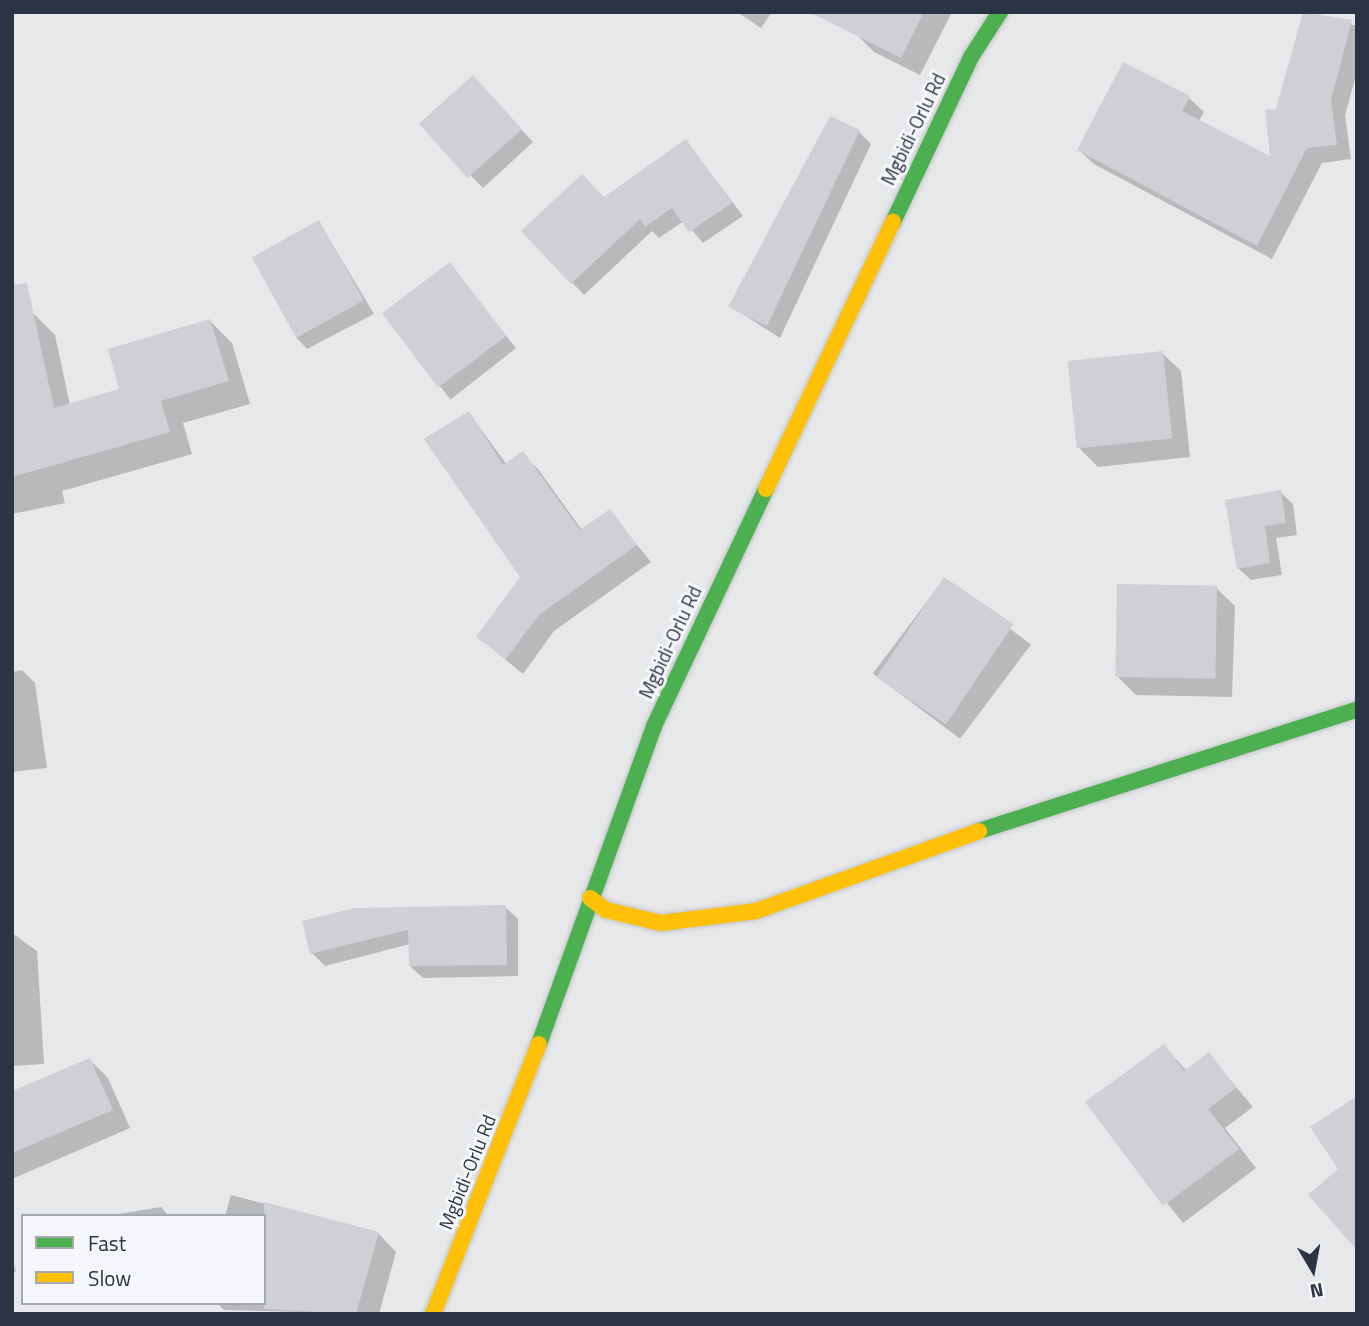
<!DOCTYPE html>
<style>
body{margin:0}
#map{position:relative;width:1369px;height:1326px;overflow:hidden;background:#e6e8ea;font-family:"Titillium Web",sans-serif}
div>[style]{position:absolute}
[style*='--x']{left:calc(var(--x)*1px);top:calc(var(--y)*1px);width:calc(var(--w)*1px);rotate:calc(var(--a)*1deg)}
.shadow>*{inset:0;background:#0003;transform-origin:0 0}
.building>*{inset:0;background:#ced0d3;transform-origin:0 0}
.roads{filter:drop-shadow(0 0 2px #c4c6c8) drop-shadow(0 0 2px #c4c6c8)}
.fast>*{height:16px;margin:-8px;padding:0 8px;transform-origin:8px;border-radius:8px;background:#4caf50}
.slow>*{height:16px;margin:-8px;padding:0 8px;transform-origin:8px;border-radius:8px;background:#ffc107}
span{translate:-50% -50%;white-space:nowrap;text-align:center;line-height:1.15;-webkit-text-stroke:6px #f4f6f9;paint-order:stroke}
.street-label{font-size:19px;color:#2b3445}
.frame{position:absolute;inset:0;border:14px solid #2b3445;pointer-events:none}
.legend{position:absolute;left:21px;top:1214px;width:245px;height:91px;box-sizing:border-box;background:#f4f6f9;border:2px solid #a4a8b1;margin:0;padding:9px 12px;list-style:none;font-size:21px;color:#2b3445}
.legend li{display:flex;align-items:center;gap:14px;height:35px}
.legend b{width:35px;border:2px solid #a4a8b1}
.north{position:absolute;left:1278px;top:1235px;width:70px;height:70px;-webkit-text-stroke:5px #f4f6f9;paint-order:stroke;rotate:170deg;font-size:19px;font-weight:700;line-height:28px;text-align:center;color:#2b3445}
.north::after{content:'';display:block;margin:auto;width:24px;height:32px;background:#2b3445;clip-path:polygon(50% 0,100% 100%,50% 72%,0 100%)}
</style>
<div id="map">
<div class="shadow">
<i style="clip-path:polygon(737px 12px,772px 12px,761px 28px)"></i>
<i style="clip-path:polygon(867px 12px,952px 12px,920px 75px,874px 52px,856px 34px)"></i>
<i style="clip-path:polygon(1305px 12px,1357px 26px,1357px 72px,1345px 115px,1351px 159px,1322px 163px,1272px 259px,1094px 164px,1079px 150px,1189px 98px,1204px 112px,1199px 121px,1272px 159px,1278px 111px)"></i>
<i style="clip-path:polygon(485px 90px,533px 142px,483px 188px,470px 175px)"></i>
<i style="clip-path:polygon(859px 132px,871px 144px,780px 338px,730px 306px)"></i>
<i style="clip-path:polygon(686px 141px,743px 216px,703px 243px,684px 221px,659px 238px,652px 231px,584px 295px,523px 231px,605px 199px)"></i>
<i style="clip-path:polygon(319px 222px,374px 314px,307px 349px,295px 336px)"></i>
<i style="left:450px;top:264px;width:107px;height:83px;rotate:52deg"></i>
<i style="clip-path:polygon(12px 275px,22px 315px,33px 313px,55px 335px,70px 405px,121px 390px,210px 321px,232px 343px,250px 404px,183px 423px,192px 454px,62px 491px,65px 503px,12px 514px)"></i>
<i style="clip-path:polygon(1162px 353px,1181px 371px,1190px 457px,1098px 467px,1080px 449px)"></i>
<i style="clip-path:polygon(469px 413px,507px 465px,522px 454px,538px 469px,582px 530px,610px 512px,651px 562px,554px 631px,523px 674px,478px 637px,522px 577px)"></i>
<i style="clip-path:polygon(1280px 492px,1293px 504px,1297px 535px,1276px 538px,1282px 575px,1251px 580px,1238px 568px)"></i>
<i style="left:944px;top:579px;width:109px;height:118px;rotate:37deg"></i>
<i style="clip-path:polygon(1216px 588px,1235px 606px,1232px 697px,1136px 695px,1117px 676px)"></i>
<i style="clip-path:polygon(22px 670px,35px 683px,47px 768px,12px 772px,12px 672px)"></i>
<i style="clip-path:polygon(505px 907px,518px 919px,518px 976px,423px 978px,410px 966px,410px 944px,325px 966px,312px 953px,304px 922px)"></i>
<i style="clip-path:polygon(12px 933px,37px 951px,44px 1064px,12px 1066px)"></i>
<i style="clip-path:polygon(1164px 1046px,1187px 1071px,1209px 1055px,1253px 1107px,1225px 1128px,1256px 1168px,1183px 1223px,1088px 1103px)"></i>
<i style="clip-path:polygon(90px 1060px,108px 1078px,130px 1128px,12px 1179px,12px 1093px)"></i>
<i style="clip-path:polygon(231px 1195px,378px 1233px,396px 1252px,379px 1314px,224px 1310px,217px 1303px,264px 1303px,264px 1216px,225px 1216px)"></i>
<i style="clip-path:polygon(161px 1207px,169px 1216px,106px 1216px)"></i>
<i style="clip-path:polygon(12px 1258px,16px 1272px,12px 1273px)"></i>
</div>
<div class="building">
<i style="clip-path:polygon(809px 12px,924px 12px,901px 58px)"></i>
<i style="clip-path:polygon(1303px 12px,1352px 20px,1331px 100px,1337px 145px,1307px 148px,1257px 246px,1077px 150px,1123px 62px,1190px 96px,1182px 111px,1270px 156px,1265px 110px,1276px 109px)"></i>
<i style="left:473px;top:75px;width:73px;height:73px;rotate:48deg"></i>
<i style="clip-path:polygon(830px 116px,860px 130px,767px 326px,728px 307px)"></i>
<i style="clip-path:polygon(686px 139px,732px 203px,689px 232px,672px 208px,645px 227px,640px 219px,571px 284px,521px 231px,582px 174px,604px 197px)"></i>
<i style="left:319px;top:220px;width:92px;height:77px;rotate:61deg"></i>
<i style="left:450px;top:262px;width:93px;height:85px;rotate:53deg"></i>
<i style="clip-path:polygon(27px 283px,54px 408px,119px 389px,108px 349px,210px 319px,229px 381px,161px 401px,170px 432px,12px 477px,12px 285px)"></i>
<i style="left:1163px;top:351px;width:88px;height:96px;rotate:84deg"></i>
<i style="clip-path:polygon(469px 411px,503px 465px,523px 451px,580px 530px,610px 509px,637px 545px,539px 615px,506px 659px,476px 637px,520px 577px,424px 439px)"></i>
<i style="clip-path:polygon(1281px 490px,1286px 523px,1265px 526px,1270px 563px,1237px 569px,1225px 500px)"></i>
<i style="left:944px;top:577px;width:84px;height:121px;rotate:34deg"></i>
<i style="left:1117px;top:584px;width:100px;height:93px;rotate:1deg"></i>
<i style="clip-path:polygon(506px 905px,507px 965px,409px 966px,408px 930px,310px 954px,302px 921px,355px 908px)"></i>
<i style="clip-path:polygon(1164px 1044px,1184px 1071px,1209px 1052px,1236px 1088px,1208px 1109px,1239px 1149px,1163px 1206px,1085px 1102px)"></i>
<i style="clip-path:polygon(90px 1058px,113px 1110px,12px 1153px,12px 1091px)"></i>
<i style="clip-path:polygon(1357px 1096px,1357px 1250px,1308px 1195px,1338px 1169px,1310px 1127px)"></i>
<i style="clip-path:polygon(264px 1202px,379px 1232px,356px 1314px,264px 1309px)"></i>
</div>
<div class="roads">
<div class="fast">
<i style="--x:893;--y:222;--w:183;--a:-64.7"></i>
<i style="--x:971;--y:57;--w:54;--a:-57.2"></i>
<i style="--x:979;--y:831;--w:397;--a:-17.8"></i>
<i style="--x:539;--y:1044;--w:338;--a:-70.1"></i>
<i style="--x:654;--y:726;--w:262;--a:-64.7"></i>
</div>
<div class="slow">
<i style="--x:766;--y:489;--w:296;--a:-64.6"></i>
<i style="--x:590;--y:898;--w:20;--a:37"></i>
<i style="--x:606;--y:910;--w:57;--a:13.3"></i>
<i style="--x:661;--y:923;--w:96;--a:-7.2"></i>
<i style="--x:756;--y:911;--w:237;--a:-19.7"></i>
<i style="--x:433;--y:1314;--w:290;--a:-68.6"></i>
</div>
</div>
<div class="street-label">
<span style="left:913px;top:129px;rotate:-64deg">Mgbidi-Orlu Rd</span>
<span style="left:670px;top:642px;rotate:-65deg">Mgbidi-Orlu Rd</span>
<span style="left:467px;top:1172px;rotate:-68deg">Mgbidi-Orlu Rd</span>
</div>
<div class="frame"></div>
<ul class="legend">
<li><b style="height:9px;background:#4caf50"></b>Fast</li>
<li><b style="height:9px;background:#ffc107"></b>Slow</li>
</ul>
<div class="north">N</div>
</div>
